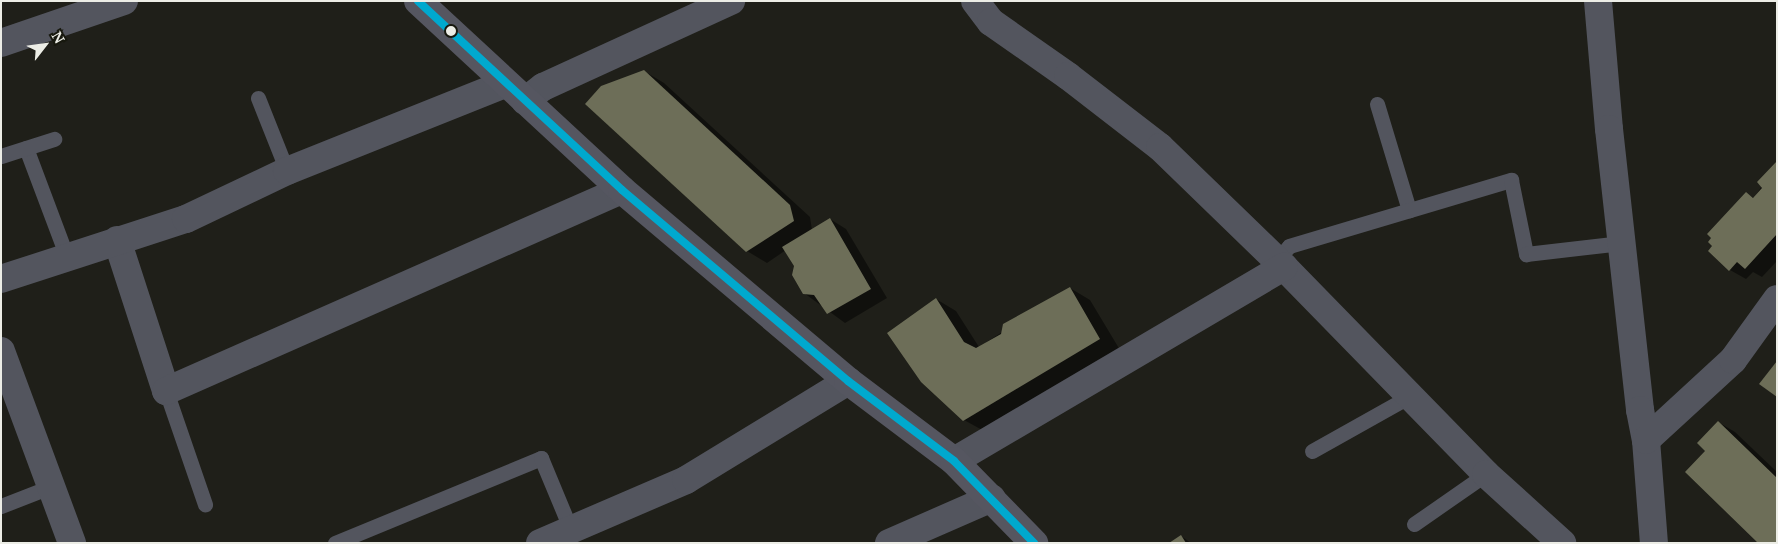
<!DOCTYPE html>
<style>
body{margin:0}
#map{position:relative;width:1778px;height:544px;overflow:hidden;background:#1f1f19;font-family:"Noto Serif",serif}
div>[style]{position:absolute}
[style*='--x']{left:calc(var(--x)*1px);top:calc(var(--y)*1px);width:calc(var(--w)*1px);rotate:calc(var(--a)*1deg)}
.shadow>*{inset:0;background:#0007}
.building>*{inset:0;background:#6d6e58}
.service>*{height:15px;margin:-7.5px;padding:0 7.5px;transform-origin:7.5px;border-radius:7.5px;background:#53555e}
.minor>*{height:28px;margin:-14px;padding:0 14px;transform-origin:14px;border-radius:14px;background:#53555e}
.secondary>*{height:28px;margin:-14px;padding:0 14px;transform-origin:14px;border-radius:14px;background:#555660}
.bus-1>*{height:8px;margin:-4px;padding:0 4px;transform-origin:4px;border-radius:4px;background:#00a9ce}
.dots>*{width:14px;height:14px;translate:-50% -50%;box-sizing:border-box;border:2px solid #17180e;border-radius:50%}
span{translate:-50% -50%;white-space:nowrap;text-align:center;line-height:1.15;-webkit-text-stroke:5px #17180e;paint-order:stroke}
.frame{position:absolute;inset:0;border:2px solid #ecede6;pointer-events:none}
.north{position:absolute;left:20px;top:20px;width:50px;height:50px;-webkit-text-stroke:4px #17180e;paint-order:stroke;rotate:60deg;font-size:14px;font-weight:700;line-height:20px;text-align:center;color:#ecede6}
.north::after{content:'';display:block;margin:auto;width:18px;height:22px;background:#ecede6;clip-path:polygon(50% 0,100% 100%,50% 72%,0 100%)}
</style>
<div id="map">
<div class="shadow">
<i style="clip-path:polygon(644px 71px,664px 83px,810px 217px,812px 230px,830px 219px,846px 229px,887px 298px,845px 323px,804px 293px,795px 266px,786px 250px,767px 263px,747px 251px)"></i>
<i style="clip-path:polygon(1777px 163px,1777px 261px,1762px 277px,1753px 272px,1746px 279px,1730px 270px,1746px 193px,1754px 198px)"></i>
<i style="clip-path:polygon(1070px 288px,1090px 300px,1120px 350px,984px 431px,964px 420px,936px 299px,956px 311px,979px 347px)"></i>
<i style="clip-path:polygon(1718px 422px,1735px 432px,1777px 472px,1777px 543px,1707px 451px)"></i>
<i style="clip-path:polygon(1181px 536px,1191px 543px,1171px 543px)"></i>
</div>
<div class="building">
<i style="clip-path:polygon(644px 70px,790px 205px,794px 221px,746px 252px,585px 104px,601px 86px)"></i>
<i style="clip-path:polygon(1777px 161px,1777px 234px,1745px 269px,1737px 262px,1729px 271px,1708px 251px,1712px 246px,1708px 242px,1711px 238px,1707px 234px,1746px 192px,1753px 198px,1762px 188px,1757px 182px)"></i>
<i style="clip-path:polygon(830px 218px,871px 289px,827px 314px,814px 295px,803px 294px,792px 275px,794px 266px,782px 247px)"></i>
<i style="clip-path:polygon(1070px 287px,1100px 339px,963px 421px,921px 382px,887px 333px,936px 298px,964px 342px,976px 348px,1001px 334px,1003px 324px)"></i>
<i style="clip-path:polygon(1777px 361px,1777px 397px,1759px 384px)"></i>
<i style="clip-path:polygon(1718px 421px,1777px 478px,1777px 543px,1758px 543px,1685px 472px,1705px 451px,1697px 443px)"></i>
<i style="clip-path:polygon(1181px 535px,1186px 543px,1169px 543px)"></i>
</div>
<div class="service">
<i style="--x:258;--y:98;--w:79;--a:68.3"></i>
<i style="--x:1377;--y:104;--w:111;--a:73.2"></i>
<i style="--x:26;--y:148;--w:116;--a:69.4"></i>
<i style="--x:1;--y:156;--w:56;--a:-17.8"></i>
<i style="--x:1277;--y:260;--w:18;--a:-49"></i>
<i style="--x:1289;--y:246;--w:232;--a:-16.6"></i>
<i style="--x:1511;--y:180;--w:76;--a:78.5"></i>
<i style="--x:1526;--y:254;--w:96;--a:-6.6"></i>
<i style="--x:166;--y:391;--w:120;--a:71"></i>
<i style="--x:1312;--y:451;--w:112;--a:-29.3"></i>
<i style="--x:1;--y:506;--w:53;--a:-21.2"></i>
<i style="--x:1414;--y:524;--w:88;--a:-34.8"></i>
<i style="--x:335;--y:543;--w:223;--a:-22.4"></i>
<i style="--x:541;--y:458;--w:78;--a:67.4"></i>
</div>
<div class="minor">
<i style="--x:975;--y:1;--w:26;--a:53"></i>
<i style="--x:991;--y:22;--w:94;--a:35"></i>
<i style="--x:1068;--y:76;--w:116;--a:37.7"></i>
<i style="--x:1160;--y:147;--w:173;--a:44.1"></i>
<i style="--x:1284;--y:267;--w:289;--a:45.7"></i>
<i style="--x:1486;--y:474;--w:103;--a:42.2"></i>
<i style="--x:1598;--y:1;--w:128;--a:85.1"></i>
<i style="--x:1609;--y:129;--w:283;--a:83.7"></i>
<i style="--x:1640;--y:410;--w:31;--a:79"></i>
<i style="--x:1646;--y:440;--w:103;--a:85.6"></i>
<i style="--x:1;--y:43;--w:130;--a:-18.9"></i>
<i style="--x:525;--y:101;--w:23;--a:-38"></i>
<i style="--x:543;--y:87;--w:207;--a:-24.6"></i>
<i style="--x:117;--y:240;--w:159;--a:72"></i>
<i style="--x:166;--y:391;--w:498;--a:-23.8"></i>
<i style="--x:1;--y:279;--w:194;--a:-18"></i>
<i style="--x:186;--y:219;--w:112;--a:-25.4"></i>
<i style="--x:287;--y:171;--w:235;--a:-21.8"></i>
<i style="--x:1;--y:351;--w:205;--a:69.7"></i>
<i style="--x:1646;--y:440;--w:118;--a:-42.6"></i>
<i style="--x:1733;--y:360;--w:75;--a:-54.2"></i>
<i style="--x:954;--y:461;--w:383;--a:-30.5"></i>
<i style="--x:540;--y:543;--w:159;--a:-23.3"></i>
<i style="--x:686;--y:480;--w:190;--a:-31.4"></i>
<i style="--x:889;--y:543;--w:112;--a:-23.6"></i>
</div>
<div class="secondary">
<i style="--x:418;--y:1;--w:278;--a:42.8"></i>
<i style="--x:622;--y:190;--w:296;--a:40.2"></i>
<i style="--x:848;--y:381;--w:133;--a:37"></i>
<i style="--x:954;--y:461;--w:115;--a:45.7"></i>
</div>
<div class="bus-1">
<i style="--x:418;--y:1;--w:278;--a:42.8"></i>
<i style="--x:622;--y:190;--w:296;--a:40.2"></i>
<i style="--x:848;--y:381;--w:133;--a:37"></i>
<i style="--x:954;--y:461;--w:115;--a:45.7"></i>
</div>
<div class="dots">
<i style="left:451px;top:31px;background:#ecede6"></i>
</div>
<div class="frame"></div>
<div class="north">N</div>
</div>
